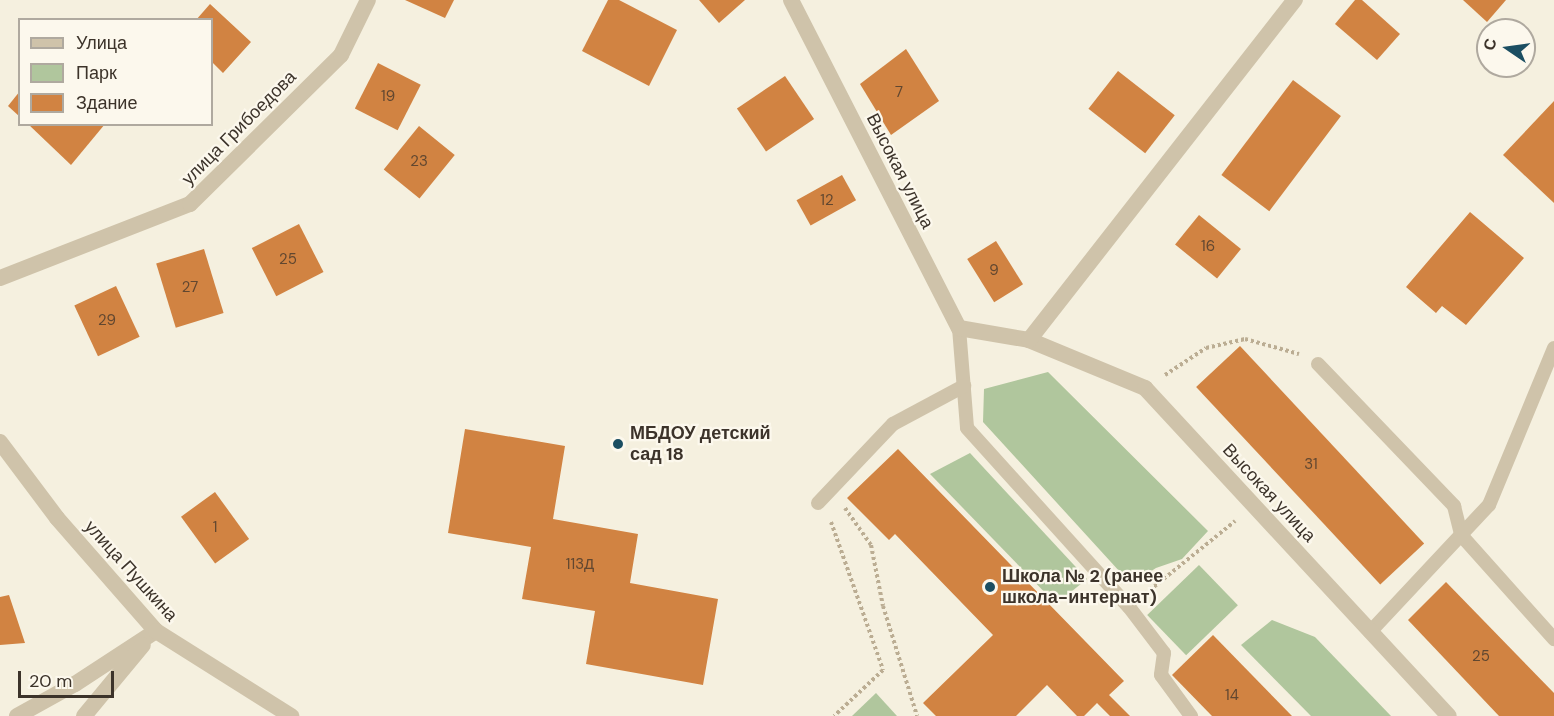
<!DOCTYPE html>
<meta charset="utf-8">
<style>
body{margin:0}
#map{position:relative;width:1554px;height:716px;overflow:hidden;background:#f5f0df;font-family:"DM Sans",sans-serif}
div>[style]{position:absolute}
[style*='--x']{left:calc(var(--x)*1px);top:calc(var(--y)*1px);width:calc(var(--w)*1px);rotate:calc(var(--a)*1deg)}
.green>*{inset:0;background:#b0c69d;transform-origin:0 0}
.building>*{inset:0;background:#d18342;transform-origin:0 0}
.path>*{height:4px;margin-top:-2px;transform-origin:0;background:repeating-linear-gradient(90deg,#bbad93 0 3px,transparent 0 6px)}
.service>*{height:14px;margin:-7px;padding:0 7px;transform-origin:7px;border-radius:7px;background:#cfc3aa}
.minor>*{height:16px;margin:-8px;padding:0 8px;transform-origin:8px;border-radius:8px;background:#cfc3aa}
.tertiary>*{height:16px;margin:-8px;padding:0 8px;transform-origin:8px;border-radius:8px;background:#cfc3aa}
.dots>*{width:16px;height:16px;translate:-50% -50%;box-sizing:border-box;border:3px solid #fcf8ed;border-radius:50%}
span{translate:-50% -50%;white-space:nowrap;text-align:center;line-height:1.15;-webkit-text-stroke:4.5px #fcf8ed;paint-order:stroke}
.number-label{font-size:15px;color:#614730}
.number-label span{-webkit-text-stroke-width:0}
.street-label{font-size:18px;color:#3c332a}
.poi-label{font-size:18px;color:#3c332a;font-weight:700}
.left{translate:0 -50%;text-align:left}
.legend{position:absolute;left:18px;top:18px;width:195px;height:108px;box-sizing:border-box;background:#fcf8ed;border:2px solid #afa99f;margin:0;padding:8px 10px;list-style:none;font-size:18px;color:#3c332a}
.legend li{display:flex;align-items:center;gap:12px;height:30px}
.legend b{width:30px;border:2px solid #afa99f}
.north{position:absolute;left:1476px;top:18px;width:60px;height:60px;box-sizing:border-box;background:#fcf8ed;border:2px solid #afa99f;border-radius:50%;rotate:283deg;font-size:16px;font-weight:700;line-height:24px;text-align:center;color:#3c332a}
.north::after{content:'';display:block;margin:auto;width:21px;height:27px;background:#1b4e62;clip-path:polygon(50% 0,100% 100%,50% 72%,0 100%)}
.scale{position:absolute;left:18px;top:671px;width:96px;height:27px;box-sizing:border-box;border:3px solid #3c332a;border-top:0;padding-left:8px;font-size:18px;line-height:21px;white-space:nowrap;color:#3c332a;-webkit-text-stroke:4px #fcf8ed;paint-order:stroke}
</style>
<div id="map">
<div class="green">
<i style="clip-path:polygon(1048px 372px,1208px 531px,1182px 559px,1156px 568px,1131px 584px,983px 422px,984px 389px)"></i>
<i style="clip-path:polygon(970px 453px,1087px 579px,1056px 604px,930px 474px)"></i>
<i style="left:1199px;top:565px;width:56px;height:72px;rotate:46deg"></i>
<i style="clip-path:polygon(1272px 620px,1315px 637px,1391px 716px,1311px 716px,1241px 645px)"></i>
<i style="clip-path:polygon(876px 693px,897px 716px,852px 716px)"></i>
</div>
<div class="building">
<i style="clip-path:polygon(405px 0,454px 0,445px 18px)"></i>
<i style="clip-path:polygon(608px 0,619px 0,677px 30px,649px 86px,582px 51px)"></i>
<i style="clip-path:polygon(699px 0,745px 0,719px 23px)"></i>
<i style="clip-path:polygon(1355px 0,1362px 0,1400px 34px,1377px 60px,1335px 24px)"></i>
<i style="clip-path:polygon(1463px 0,1506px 0,1487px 22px)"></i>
<i style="clip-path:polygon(210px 4px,251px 42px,223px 73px,212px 62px,212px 20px,196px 20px)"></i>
<i style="clip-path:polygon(906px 49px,939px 101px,891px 135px,860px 84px)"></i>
<i style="left:378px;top:63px;width:48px;height:51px;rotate:27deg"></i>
<i style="left:1118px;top:71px;width:72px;height:48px;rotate:38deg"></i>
<i style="left:785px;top:76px;width:52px;height:58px;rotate:56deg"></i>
<i style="left:1293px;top:80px;width:60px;height:119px;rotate:37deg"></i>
<i style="clip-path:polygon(20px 91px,20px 117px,8px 106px)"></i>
<i style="clip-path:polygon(1554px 101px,1554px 203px,1503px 155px)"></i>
<i style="clip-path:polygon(28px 124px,105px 124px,71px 165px)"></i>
<i style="left:419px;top:126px;width:46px;height:56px;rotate:39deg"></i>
<i style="left:842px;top:175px;width:29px;height:52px;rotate:61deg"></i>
<i style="clip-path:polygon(1470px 212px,1524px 258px,1466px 325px,1442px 306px,1436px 313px,1406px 287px)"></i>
<i style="left:1199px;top:215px;width:54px;height:38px;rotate:39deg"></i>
<i style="left:299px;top:224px;width:54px;height:53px;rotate:63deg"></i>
<i style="left:996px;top:241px;width:51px;height:34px;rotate:58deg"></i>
<i style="left:204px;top:249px;width:67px;height:50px;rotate:73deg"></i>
<i style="left:116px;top:286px;width:56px;height:46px;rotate:65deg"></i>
<i style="left:1240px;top:346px;width:270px;height:60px;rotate:47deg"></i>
<i style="clip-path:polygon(465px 429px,565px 446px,553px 519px,638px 534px,630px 583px,718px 599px,703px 685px,586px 664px,595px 611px,522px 599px,531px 547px,448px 533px)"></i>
<i style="clip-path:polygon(898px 449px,1124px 681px,1109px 695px,1130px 716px,1110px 716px,1097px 703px,1084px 716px,1077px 716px,1047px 685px,1016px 716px,936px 716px,923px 703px,993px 635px,895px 534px,889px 540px,847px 498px)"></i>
<i style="left:215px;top:492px;width:58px;height:42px;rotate:54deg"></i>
<i style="clip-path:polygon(1446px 582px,1554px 693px,1554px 716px,1499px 716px,1408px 620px)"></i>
<i style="clip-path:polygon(9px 595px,25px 643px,0 645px,0 597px)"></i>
<i style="clip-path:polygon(1213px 635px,1292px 716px,1212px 716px,1172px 675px)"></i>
</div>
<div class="path">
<i style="--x:1165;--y:375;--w:49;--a:-33.4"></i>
<i style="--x:1206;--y:348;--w:40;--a:-13"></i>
<i style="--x:1245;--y:339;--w:56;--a:15.5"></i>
<i style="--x:845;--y:508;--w:45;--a:54.9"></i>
<i style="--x:871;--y:545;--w:62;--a:78.9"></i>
<i style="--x:883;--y:606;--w:115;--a:72.8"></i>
<i style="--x:831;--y:522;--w:157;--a:70.6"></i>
<i style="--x:883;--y:670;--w:67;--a:136.8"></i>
<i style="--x:1145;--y:594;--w:116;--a:-39"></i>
</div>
<div class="service">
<i style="--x:959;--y:328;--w:100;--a:85.4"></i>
<i style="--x:967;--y:428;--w:241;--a:47.9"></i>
<i style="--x:1129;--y:607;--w:58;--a:52.7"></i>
<i style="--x:1164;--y:653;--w:22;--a:98"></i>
<i style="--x:1161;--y:675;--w:51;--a:53.8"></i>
<i style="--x:1318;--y:364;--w:197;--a:46.2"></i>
<i style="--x:1454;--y:506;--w:30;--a:76"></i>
<i style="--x:1461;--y:535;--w:140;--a:48.2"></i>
<i style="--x:818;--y:503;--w:109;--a:-46.5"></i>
<i style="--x:893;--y:424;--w:81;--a:-28.2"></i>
<i style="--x:1370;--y:632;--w:174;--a:-46.9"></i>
<i style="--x:1489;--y:505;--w:170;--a:-67.5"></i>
</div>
<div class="minor">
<i style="--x:791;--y:0;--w:369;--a:62.9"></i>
<i style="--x:959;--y:328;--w:71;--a:9.7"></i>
<i style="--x:1029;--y:340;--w:126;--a:22.5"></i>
<i style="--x:1145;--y:388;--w:447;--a:47.2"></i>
<i style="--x:0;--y:278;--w:204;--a:-21.3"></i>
<i style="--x:190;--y:204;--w:212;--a:-44.6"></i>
<i style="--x:341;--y:55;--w:61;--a:-63.9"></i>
<i style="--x:1029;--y:340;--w:432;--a:-52"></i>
<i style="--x:17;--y:716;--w:66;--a:-28.9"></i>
<i style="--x:75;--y:684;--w:97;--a:-33.2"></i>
<i style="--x:84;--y:716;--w:92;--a:-50.3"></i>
</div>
<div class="tertiary">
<i style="--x:0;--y:442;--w:95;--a:53.1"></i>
<i style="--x:57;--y:518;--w:150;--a:48.8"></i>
<i style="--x:156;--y:631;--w:160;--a:32.2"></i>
</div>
<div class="dots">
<i style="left:618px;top:444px;background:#1b4e62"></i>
<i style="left:990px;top:587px;background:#1b4e62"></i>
</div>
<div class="number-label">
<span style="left:899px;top:93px">7</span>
<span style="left:388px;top:97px">19</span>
<span style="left:419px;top:162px">23</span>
<span style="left:827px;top:201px">12</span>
<span style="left:1208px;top:247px">16</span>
<span style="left:288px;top:260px">25</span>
<span style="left:994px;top:271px">9</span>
<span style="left:190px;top:288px">27</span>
<span style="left:107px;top:321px">29</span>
<span style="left:1311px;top:465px">31</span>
<span style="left:215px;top:528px">1</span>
<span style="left:580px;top:565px">113Д</span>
<span style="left:1481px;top:657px">25</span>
<span style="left:1232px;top:696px">14</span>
</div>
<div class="street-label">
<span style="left:239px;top:128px;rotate:-45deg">улица Грибоедова</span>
<span style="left:900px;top:171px;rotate:63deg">Высокая улица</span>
<span style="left:1269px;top:493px;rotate:47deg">Высокая улица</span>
<span style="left:131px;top:571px;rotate:48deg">улица Пушкина</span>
</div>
<div class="poi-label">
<span class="left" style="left:630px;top:444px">МБДОУ детский<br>сад 18</span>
<span class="left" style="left:1002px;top:587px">Школа № 2 (ранее<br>школа-интернат)</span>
</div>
<ul class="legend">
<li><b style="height:8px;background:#cfc3aa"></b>Улица</li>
<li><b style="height:16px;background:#b0c69d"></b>Парк</li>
<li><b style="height:16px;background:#d18342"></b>Здание</li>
</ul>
<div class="north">С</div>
<div class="scale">20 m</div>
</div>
